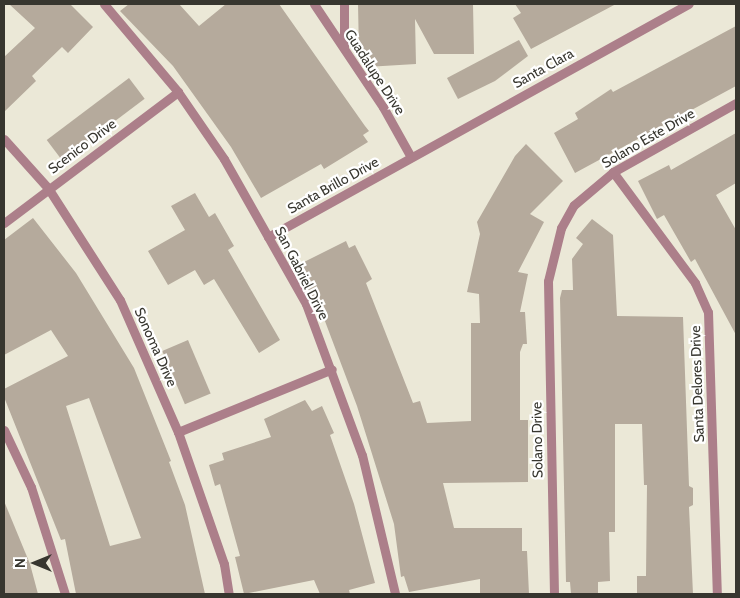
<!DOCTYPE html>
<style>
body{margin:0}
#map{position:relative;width:740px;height:598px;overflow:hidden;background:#ebe8d7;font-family:Cabin,sans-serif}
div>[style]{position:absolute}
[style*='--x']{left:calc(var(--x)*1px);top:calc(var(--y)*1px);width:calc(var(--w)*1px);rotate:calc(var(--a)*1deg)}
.building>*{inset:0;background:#b5aa9c;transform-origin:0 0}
.lane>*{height:9px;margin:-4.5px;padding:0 4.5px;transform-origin:4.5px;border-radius:4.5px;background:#ac7f8a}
span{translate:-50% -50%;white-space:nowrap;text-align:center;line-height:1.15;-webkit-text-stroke:4.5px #fff;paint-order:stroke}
.street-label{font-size:14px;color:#37362f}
.frame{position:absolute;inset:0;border:5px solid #37362f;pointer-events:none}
.north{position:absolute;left:10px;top:538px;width:50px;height:50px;-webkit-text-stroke:4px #fff;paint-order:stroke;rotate:270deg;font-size:14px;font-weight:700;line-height:20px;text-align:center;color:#37362f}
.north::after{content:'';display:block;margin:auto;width:18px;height:22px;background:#37362f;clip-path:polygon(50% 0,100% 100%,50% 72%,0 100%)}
</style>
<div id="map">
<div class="building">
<i style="clip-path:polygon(9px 4px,70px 4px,93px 27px,68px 53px,62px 47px,32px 76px,36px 81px,4px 112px,4px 57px,35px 28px)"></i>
<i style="clip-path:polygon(129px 4px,179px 4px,199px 26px,226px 4px,279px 4px,365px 126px,369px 131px,363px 135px,368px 142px,324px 169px,321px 164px,261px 198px,231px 147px,173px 66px,120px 11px)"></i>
<i style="clip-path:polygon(358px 4px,473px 4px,474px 54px,434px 54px,415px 19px,416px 64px,366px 67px,364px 52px,359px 53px)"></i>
<i style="clip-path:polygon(515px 4px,616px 4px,531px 49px,513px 18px,521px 13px)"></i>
<i style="clip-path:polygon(736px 26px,736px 86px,575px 173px,554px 133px,578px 119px,575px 113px,611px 89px,613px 92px)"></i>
<i style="clip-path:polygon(519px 40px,528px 56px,495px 81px,458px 99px,447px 78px)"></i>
<i style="left:129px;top:78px;width:26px;height:103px;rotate:53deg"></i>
<i style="clip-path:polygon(736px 133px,736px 183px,716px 195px,736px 230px,736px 335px,695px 259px,691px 262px,664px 215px,657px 219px,638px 181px,669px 165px,671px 170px)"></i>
<i style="clip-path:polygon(526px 144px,563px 181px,530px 214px,544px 222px,518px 272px,528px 274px,520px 312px,525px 312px,527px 344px,523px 344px,520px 352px,520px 420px,528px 420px,528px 482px,443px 483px,454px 528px,522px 528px,522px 551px,527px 551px,529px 594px,480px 594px,480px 579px,409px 592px,404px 576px,401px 577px,394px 524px,357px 406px,317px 300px,309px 293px,298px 265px,346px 241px,349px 248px,355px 245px,372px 279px,366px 283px,413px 403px,420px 401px,427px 423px,471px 421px,471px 323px,480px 323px,479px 294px,467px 292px,480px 234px,477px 222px,515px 156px)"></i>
<i style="clip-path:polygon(195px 193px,209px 217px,215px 213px,234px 246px,228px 250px,280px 340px,259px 353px,214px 279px,204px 285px,195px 270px,168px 285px,148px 251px,185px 230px,171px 206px)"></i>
<i style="clip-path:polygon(evenodd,33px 218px,76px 273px,134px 368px,171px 461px,169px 462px,185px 505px,205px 594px,76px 594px,65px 539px,61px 540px,4px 397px,4px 389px,68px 356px,51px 330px,4px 355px,4px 240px,33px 218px,89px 398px,141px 538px,110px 546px,66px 406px,89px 398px)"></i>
<i style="clip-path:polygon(592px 219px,613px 235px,617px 316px,683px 317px,689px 486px,693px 488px,693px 505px,689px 507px,693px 594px,637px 594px,637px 576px,646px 576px,647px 485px,644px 485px,642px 424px,615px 424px,615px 532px,609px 532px,610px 581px,598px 582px,598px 594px,571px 594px,570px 582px,566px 582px,560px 298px,562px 290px,573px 290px,572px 259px,583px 244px,576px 238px)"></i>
<i style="left:188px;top:340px;width:58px;height:28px;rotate:67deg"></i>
<i style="clip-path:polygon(305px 400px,312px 411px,322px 406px,334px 433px,330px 435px,354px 504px,375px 583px,349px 590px,350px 594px,320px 594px,314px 580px,244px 594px,235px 557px,240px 556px,220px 484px,215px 486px,209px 465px,224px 460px,222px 453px,271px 437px,264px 419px)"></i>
<i style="clip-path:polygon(4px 501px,30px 564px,38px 594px,4px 594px)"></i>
</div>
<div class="lane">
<i style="--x:104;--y:4;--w:115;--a:49.9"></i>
<i style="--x:178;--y:92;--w:81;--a:55.5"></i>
<i style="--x:224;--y:159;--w:167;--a:60.5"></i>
<i style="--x:306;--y:304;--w:161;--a:69.7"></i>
<i style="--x:362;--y:455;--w:143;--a:76.6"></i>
<i style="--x:314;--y:4;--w:124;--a:56.2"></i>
<i style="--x:383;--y:107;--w:57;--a:60.8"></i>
<i style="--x:344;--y:4;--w:44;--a:90"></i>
<i style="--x:4;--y:139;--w:66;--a:48.1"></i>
<i style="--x:48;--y:188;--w:133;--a:57.3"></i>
<i style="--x:120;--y:300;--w:144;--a:66.3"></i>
<i style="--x:178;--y:432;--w:140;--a:70.8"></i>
<i style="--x:224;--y:564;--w:30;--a:81"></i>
<i style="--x:613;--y:172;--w:138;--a:53.5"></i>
<i style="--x:695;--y:283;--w:32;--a:66"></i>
<i style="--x:708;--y:312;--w:282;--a:88.2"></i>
<i style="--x:4;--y:223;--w:218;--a:-37"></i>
<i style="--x:268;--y:237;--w:481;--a:-29"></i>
<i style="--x:4;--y:430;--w:63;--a:64.7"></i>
<i style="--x:31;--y:487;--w:112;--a:72.4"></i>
<i style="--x:178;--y:432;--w:166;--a:-22.2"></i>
<i style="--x:554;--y:594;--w:313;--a:-91.1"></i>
<i style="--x:548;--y:281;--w:55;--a:-76.2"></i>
<i style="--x:561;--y:228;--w:26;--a:-61"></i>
<i style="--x:574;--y:205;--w:51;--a:-40.2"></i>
<i style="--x:613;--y:172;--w:141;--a:-29.3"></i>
</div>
<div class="street-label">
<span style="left:543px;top:68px;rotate:-29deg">Santa Clara</span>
<span style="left:375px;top:72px;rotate:57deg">Guadalupe Drive</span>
<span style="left:648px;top:138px;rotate:-30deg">Solano Este Drive</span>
<span style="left:82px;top:146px;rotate:-37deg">Scenico Drive</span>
<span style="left:333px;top:185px;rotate:-29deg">Santa Brillo Drive</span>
<span style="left:302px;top:273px;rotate:63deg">San Gabriel Drive</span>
<span style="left:156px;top:347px;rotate:66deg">Sonoma Drive</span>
<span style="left:697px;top:384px;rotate:-92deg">Santa Delores Drive</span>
<span style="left:537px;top:440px;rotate:-91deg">Solano Drive</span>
</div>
<div class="frame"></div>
<div class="north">N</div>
</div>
